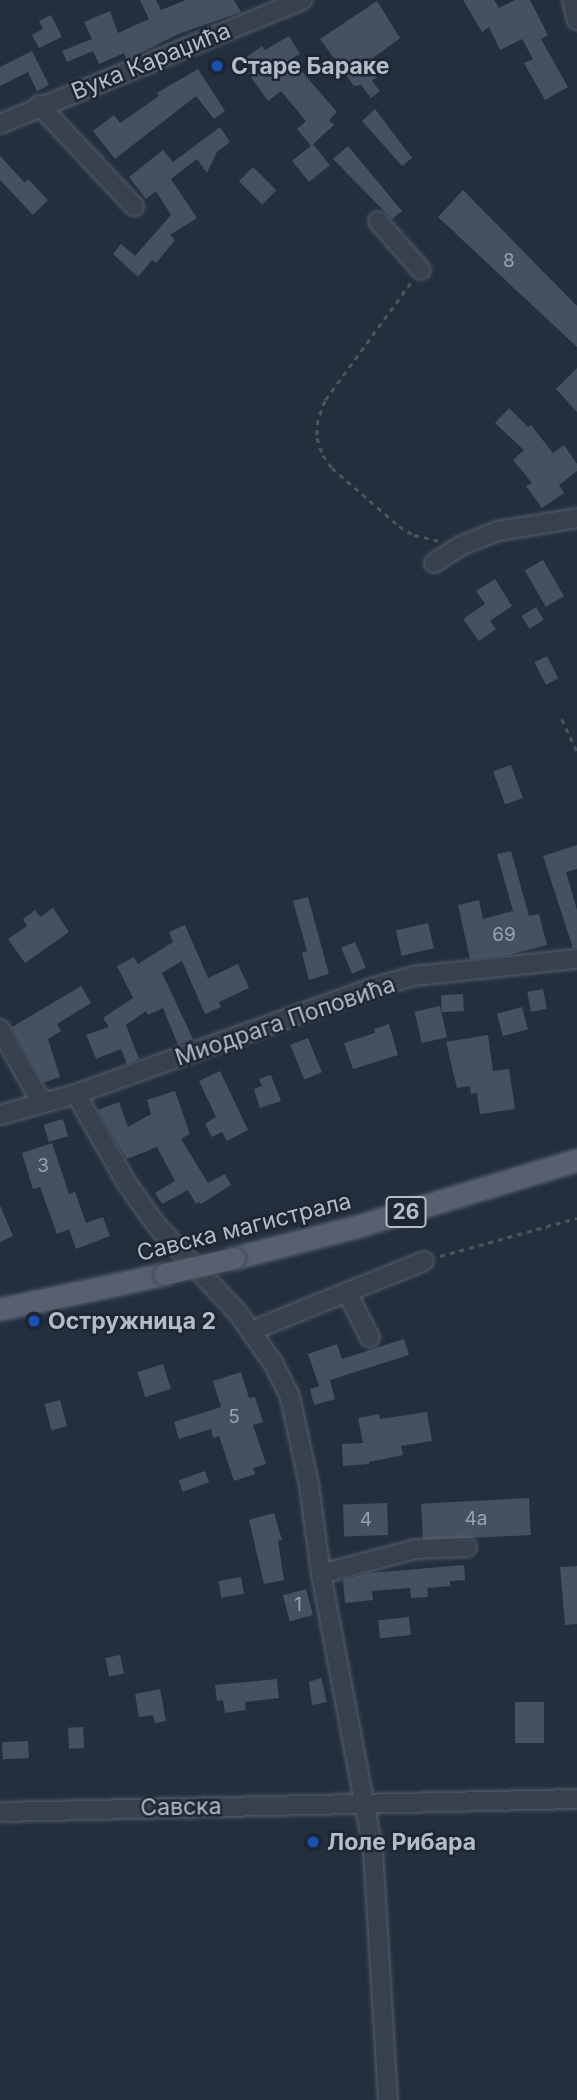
<!DOCTYPE html>
<meta charset="utf-8">
<style>
body{margin:0}
#map{position:relative;width:577px;height:2100px;overflow:hidden;background:#242f3e;font-family:Inter,sans-serif}
div>[style]{position:absolute}
[style*='--x']{left:calc(var(--x)*1px);top:calc(var(--y)*1px);width:calc(var(--w)*1px);rotate:calc(var(--a)*1deg)}
.building>*{inset:0;background:#455162;transform-origin:0 0}
.path>*{height:2.5px;margin-top:-1.25px;transform-origin:0;background:repeating-linear-gradient(90deg,#44595c 0 5px,transparent 0 10px)}
.roads{filter:drop-shadow(0 0 2px #565f6c) drop-shadow(0 0 2px #565f6c)}
.minor>*{height:18px;margin:-9px;padding:0 9px;transform-origin:9px;border-radius:9px;background:#38414e}
.major>*{height:21px;margin:-10.5px;padding:0 10.5px;transform-origin:10.5px;border-radius:10.5px;background:#56606e}
.bridges{filter:drop-shadow(0 0 2px #414a57) drop-shadow(0 0 2px #414a57)}
.major-bridge>*{height:21px;margin:-10.5px;padding:0 10.5px;transform-origin:10.5px;border-radius:10.5px;background:#56606e}
.dots>*{width:19px;height:19px;translate:-50% -50%;box-sizing:border-box;border:4px solid #1d2633;border-radius:50%}
span{translate:-50% -50%;white-space:nowrap;text-align:center;line-height:1.15;-webkit-text-stroke:5px #1d2633;paint-order:stroke}
.number-label{font-size:19px;color:#98a1af}
.number-label span{-webkit-text-stroke-width:0}
.shield-label span{padding:2px 5px;background:#1d2633;border:2px solid;border-radius:5px;-webkit-text-stroke-width:0}
.shield-label{font-size:21px;color:#b4bcc9;font-weight:700}
.street-label{font-size:23px;color:#b4bcc9}
.poi-label{font-size:23px;color:#b4bcc9;font-weight:700}
.left{translate:0 -50%;text-align:left}
</style>
<div id="map">
<div class="building">
<i style="clip-path:polygon(140px 0,156px 0,161px 10px,186px 0,234px 0,241px 12px,178px 34px,127px 60px,124px 53px,99px 64px,93px 51px,67px 62px,62px 51px,92px 39px,84px 22px,110px 11px,118px 33px,149px 19px)"></i>
<i style="clip-path:polygon(463px 0,494px 0,499px 8px,515px 0,530px 0,548px 35px,541px 39px,568px 87px,545px 100px,524px 63px,533px 59px,522px 39px,500px 50px,489px 27px,482px 32px)"></i>
<i style="clip-path:polygon(377px 1px,400px 38px,369px 61px,379px 75px,372px 81px,380px 91px,371px 98px,361px 85px,354px 86px,320px 39px)"></i>
<i style="clip-path:polygon(51px 15px,62px 37px,39px 48px,32px 35px,43px 29px,39px 21px)"></i>
<i style="clip-path:polygon(289px 36px,300px 54px,291px 59px,337px 112px,329px 120px,334px 125px,311px 146px,297px 129px,306px 121px,281px 91px,268px 101px,248px 73px,252px 70px,244px 59px,262px 46px,265px 50px)"></i>
<i style="clip-path:polygon(32px 51px,49px 85px,37px 91px,28px 72px,0 86px,0 67px)"></i>
<i style="clip-path:polygon(198px 69px,225px 111px,214px 119px,196px 96px,115px 159px,93px 131px,114px 115px,120px 123px,159px 96px,157px 93px)"></i>
<i style="clip-path:polygon(375px 109px,412px 158px,402px 166px,362px 121px)"></i>
<i style="clip-path:polygon(220px 127px,230px 142px,217px 152px,207px 173px,197px 159px,171px 179px,197px 218px,170px 235px,175px 240px,156px 263px,152px 260px,138px 277px,113px 254px,121px 244px,135px 256px,171px 215px,156px 191px,146px 199px,129px 177px,163px 150px,173px 162px)"></i>
<i style="left:313px;top:144px;width:27px;height:27px;rotate:51deg"></i>
<i style="clip-path:polygon(348px 146px,402px 211px,392px 219px,333px 159px)"></i>
<i style="clip-path:polygon(0 156px,25px 183px,28px 179px,48px 200px,33px 215px,0 180px)"></i>
<i style="left:253px;top:167px;width:33px;height:20px;rotate:45deg"></i>
<i style="clip-path:polygon(463px 190px,577px 306px,577px 347px,438px 217px)"></i>
<i style="clip-path:polygon(577px 368px,577px 412px,556px 389px)"></i>
<i style="clip-path:polygon(509px 408px,528px 427px,531px 425px,553px 453px,564px 445px,577px 464px,577px 471px,559px 485px,564px 493px,542px 508px,526px 486px,532px 483px,513px 460px,524px 450px,495px 423px)"></i>
<i style="left:543px;top:560px;width:42px;height:21px;rotate:60deg"></i>
<i style="clip-path:polygon(495px 579px,512px 606px,490px 621px,496px 629px,479px 641px,463px 619px,485px 604px,476px 591px)"></i>
<i style="left:536px;top:607px;width:15px;height:17px;rotate:58deg"></i>
<i style="left:547px;top:656px;width:25px;height:14px;rotate:63deg"></i>
<i style="left:511px;top:765px;width:35px;height:19px;rotate:70deg"></i>
<i style="clip-path:polygon(577px 845px,577px 869px,566px 872px,577px 910px,577px 948px,573px 948px,543px 856px)"></i>
<i style="clip-path:polygon(511px 851px,529px 916px,539px 914px,547px 945px,509px 955px,470px 959px,458px 905px,479px 900px,483px 919px,513px 911px,497px 854px)"></i>
<i style="clip-path:polygon(308px 897px,329px 974px,309px 980px,302px 953px,307px 951px,293px 901px)"></i>
<i style="clip-path:polygon(53px 908px,69px 932px,25px 963px,8px 939px,27px 926px,23px 919px,35px 910px,40px 917px)"></i>
<i style="left:428px;top:923px;width:26px;height:33px;rotate:77deg"></i>
<i style="clip-path:polygon(185px 925px,208px 978px,238px 964px,249px 988px,219px 1002px,221px 1007px,205px 1014px,182px 961px,162px 973px,193px 1039px,178px 1045px,163px 1008px,148px 1015px,146px 1011px,126px 1025px,139px 1059px,127px 1064px,121px 1049px,96px 1059px,86px 1035px,109px 1027px,103px 1018px,133px 998px,117px 966px,134px 957px,138px 964px,173px 942px,169px 932px)"></i>
<i style="left:355px;top:942px;width:28px;height:15px;rotate:67deg"></i>
<i style="clip-path:polygon(81px 986px,91px 1003px,57px 1024px,61px 1031px,48px 1039px,60px 1077px,43px 1083px,12px 1027px)"></i>
<i style="left:543px;top:989px;width:20px;height:16px;rotate:79deg"></i>
<i style="left:463px;top:994px;width:17px;height:22px;rotate:87deg"></i>
<i style="left:440px;top:1006px;width:32px;height:26px;rotate:77deg"></i>
<i style="left:522px;top:1007px;width:23px;height:26px;rotate:75deg"></i>
<i style="clip-path:polygon(389px 1024px,398px 1055px,353px 1069px,344px 1043px,375px 1033px,374px 1029px)"></i>
<i style="clip-path:polygon(488px 1035px,493px 1071px,509px 1069px,515px 1109px,480px 1114px,477px 1093px,471px 1094px,470px 1086px,457px 1088px,446px 1042px)"></i>
<i style="left:308px;top:1038px;width:37px;height:19px;rotate:68deg"></i>
<i style="clip-path:polygon(220px 1071px,248px 1130px,227px 1141px,222px 1132px,212px 1137px,205px 1124px,216px 1117px,199px 1081px)"></i>
<i style="clip-path:polygon(271px 1075px,281px 1101px,260px 1108px,254px 1089px,262px 1086px,259px 1079px)"></i>
<i style="clip-path:polygon(175px 1091px,190px 1134px,181px 1139px,208px 1183px,225px 1174px,231px 1185px,201px 1204px,199px 1202px,196px 1204px,188px 1190px,162px 1204px,155px 1193px,175px 1181px,157px 1147px,127px 1159px,98px 1110px,119px 1102px,128px 1127px,151px 1114px,147px 1100px)"></i>
<i style="left:63px;top:1119px;width:18px;height:20px;rotate:74deg"></i>
<i style="clip-path:polygon(52px 1143px,69px 1194px,75px 1192px,86px 1223px,103px 1217px,110px 1236px,76px 1249px,69px 1229px,57px 1234px,40px 1187px,33px 1189px,22px 1153px)"></i>
<i style="clip-path:polygon(0 1205px,13px 1236px,0 1242px)"></i>
<i style="clip-path:polygon(404px 1339px,409px 1355px,330px 1380px,335px 1399px,314px 1405px,310px 1389px,319px 1386px,308px 1354px,337px 1344px,342px 1359px)"></i>
<i style="left:163px;top:1364px;width:26px;height:27px;rotate:72deg"></i>
<i style="clip-path:polygon(241px 1372px,249px 1398px,255px 1397px,263px 1422px,253px 1425px,266px 1464px,253px 1468px,255px 1474px,234px 1481px,219px 1436px,213px 1438px,211px 1429px,179px 1439px,174px 1422px,221px 1407px,213px 1381px)"></i>
<i style="left:60px;top:1400px;width:27px;height:16px;rotate:75deg"></i>
<i style="clip-path:polygon(427px 1412px,432px 1441px,401px 1446px,403px 1455px,369px 1462px,369px 1464px,343px 1466px,342px 1444px,363px 1443px,358px 1418px,379px 1414px,380px 1419px)"></i>
<i style="left:205px;top:1471px;width:12px;height:28px;rotate:70deg"></i>
<i style="left:529px;top:1498px;width:37px;height:108px;rotate:87deg"></i>
<i style="left:387px;top:1503px;width:32px;height:44px;rotate:88deg"></i>
<i style="clip-path:polygon(274px 1513px,282px 1540px,278px 1541px,284px 1580px,264px 1584px,249px 1520px)"></i>
<i style="clip-path:polygon(464px 1565px,465px 1580px,450px 1581px,450px 1586px,427px 1588px,428px 1597px,411px 1598px,410px 1588px,372px 1591px,373px 1600px,345px 1603px,343px 1580px,370px 1573px)"></i>
<i style="clip-path:polygon(577px 1566px,577px 1624px,565px 1625px,560px 1567px)"></i>
<i style="left:241px;top:1577px;width:17px;height:23px;rotate:80deg"></i>
<i style="left:306px;top:1589px;width:27px;height:24px;rotate:75deg"></i>
<i style="left:409px;top:1617px;width:18px;height:31px;rotate:84deg"></i>
<i style="left:120px;top:1655px;width:19px;height:15px;rotate:78deg"></i>
<i style="clip-path:polygon(321px 1678px,327px 1702px,312px 1705px,309px 1682px)"></i>
<i style="clip-path:polygon(277px 1679px,279px 1698px,245px 1702px,246px 1710px,225px 1713px,223px 1700px,217px 1701px,215px 1685px)"></i>
<i style="clip-path:polygon(160px 1689px,166px 1721px,155px 1723px,153px 1715px,139px 1717px,135px 1694px)"></i>
<i style="left:515px;top:1702px;width:29px;height:41px"></i>
<i style="left:83px;top:1727px;width:21px;height:15px;rotate:87deg"></i>
<i style="left:28px;top:1741px;width:17px;height:26px;rotate:87deg"></i>
</div>
<div class="path">
<i style="--x:411;--y:283;--w:146;--a:126.1"></i>
<i style="--x:325;--y:401;--w:20;--a:110"></i>
<i style="--x:318;--y:420;--w:18;--a:93"></i>
<i style="--x:317;--y:438;--w:18;--a:71"></i>
<i style="--x:323;--y:455;--w:16;--a:55"></i>
<i style="--x:332;--y:468;--w:89;--a:40.9"></i>
<i style="--x:399;--y:526;--w:17;--a:31"></i>
<i style="--x:414;--y:535;--w:26;--a:13"></i>
<i style="--x:562;--y:719;--w:35;--a:65"></i>
<i style="--x:440;--y:1256;--w:142;--a:-15.5"></i>
</div>
<div class="roads">
<div class="minor">
<i style="--x:572;--y:0;--w:21;--a:76"></i>
<i style="--x:39;--y:105;--w:139;--a:46.8"></i>
<i style="--x:0;--y:124;--w:327;--a:-22.3"></i>
<i style="--x:378;--y:221;--w:65;--a:48.7"></i>
<i style="--x:434;--y:563;--w:31;--a:-33"></i>
<i style="--x:460;--y:546;--w:41;--a:-21.5"></i>
<i style="--x:498;--y:531;--w:80;--a:-9.3"></i>
<i style="--x:0;--y:1029;--w:73;--a:60.6"></i>
<i style="--x:36;--y:1093;--w:13;--a:42"></i>
<i style="--x:76;--y:1094;--w:105;--a:60.3"></i>
<i style="--x:128;--y:1185;--w:50;--a:54.7"></i>
<i style="--x:157;--y:1226;--w:119;--a:47"></i>
<i style="--x:238;--y:1313;--w:61;--a:55"></i>
<i style="--x:273;--y:1363;--w:38;--a:63"></i>
<i style="--x:290;--y:1397;--w:90;--a:77.8"></i>
<i style="--x:309;--y:1485;--w:90;--a:82.3"></i>
<i style="--x:321;--y:1574;--w:280;--a:79.3"></i>
<i style="--x:373;--y:1849;--w:251;--a:86.6"></i>
<i style="--x:0;--y:1115;--w:79;--a:-15.4"></i>
<i style="--x:76;--y:1094;--w:318;--a:-19.7"></i>
<i style="--x:375;--y:987;--w:41;--a:-15.8"></i>
<i style="--x:414;--y:976;--w:164;--a:-6"></i>
<i style="--x:347;--y:1292;--w:83;--a:-21.9"></i>
<i style="--x:251;--y:1331;--w:104;--a:-22.1"></i>
<i style="--x:347;--y:1292;--w:51;--a:63.4"></i>
<i style="--x:321;--y:1574;--w:98;--a:-14.7"></i>
<i style="--x:416;--y:1549;--w:51;--a:-2.2"></i>
<i style="--x:0;--y:1812;--w:577;--a:-1.29"></i>
</div>
<div class="major">
<i style="--x:234;--y:1258;--w:125;--a:-14.4"></i>
<i style="--x:355;--y:1227;--w:232;--a:-16.8"></i>
<i style="--x:0;--y:1309;--w:168;--a:-12"></i>
</div>
</div>
<div class="bridges">
<div class="major-bridge">
<i style="--x:164;--y:1274;--w:72;--a:-12.9"></i>
</div>
</div>
<div class="dots">
<i style="left:217px;top:66px;background:#1a4fb4"></i>
<i style="left:34px;top:1321px;background:#1a4fb4"></i>
<i style="left:313px;top:1842px;background:#1a4fb4"></i>
</div>
<div class="number-label">
<span style="left:509px;top:261px">8</span>
<span style="left:504px;top:935px">69</span>
<span style="left:43px;top:1166px">3</span>
<span style="left:234px;top:1417px">5</span>
<span style="left:476px;top:1519px">4a</span>
<span style="left:366px;top:1520px">4</span>
<span style="left:298px;top:1605px">1</span>
</div>
<div class="shield-label">
<span style="left:406px;top:1212px">26</span>
</div>
<div class="street-label">
<span style="left:151px;top:61px;rotate:-22deg">Вука Караџића</span>
<span style="left:285px;top:1021px;rotate:-19deg">Миодрага Поповића</span>
<span style="left:244px;top:1227px;rotate:-14deg">Савска магистрала</span>
<span style="left:181px;top:1807px;rotate:-1deg">Савска</span>
</div>
<div class="poi-label">
<span class="left" style="left:231px;top:66px">Старе Бараке</span>
<span class="left" style="left:48px;top:1321px">Остружница 2</span>
<span class="left" style="left:327px;top:1842px">Лоле Рибара</span>
</div>
</div>
